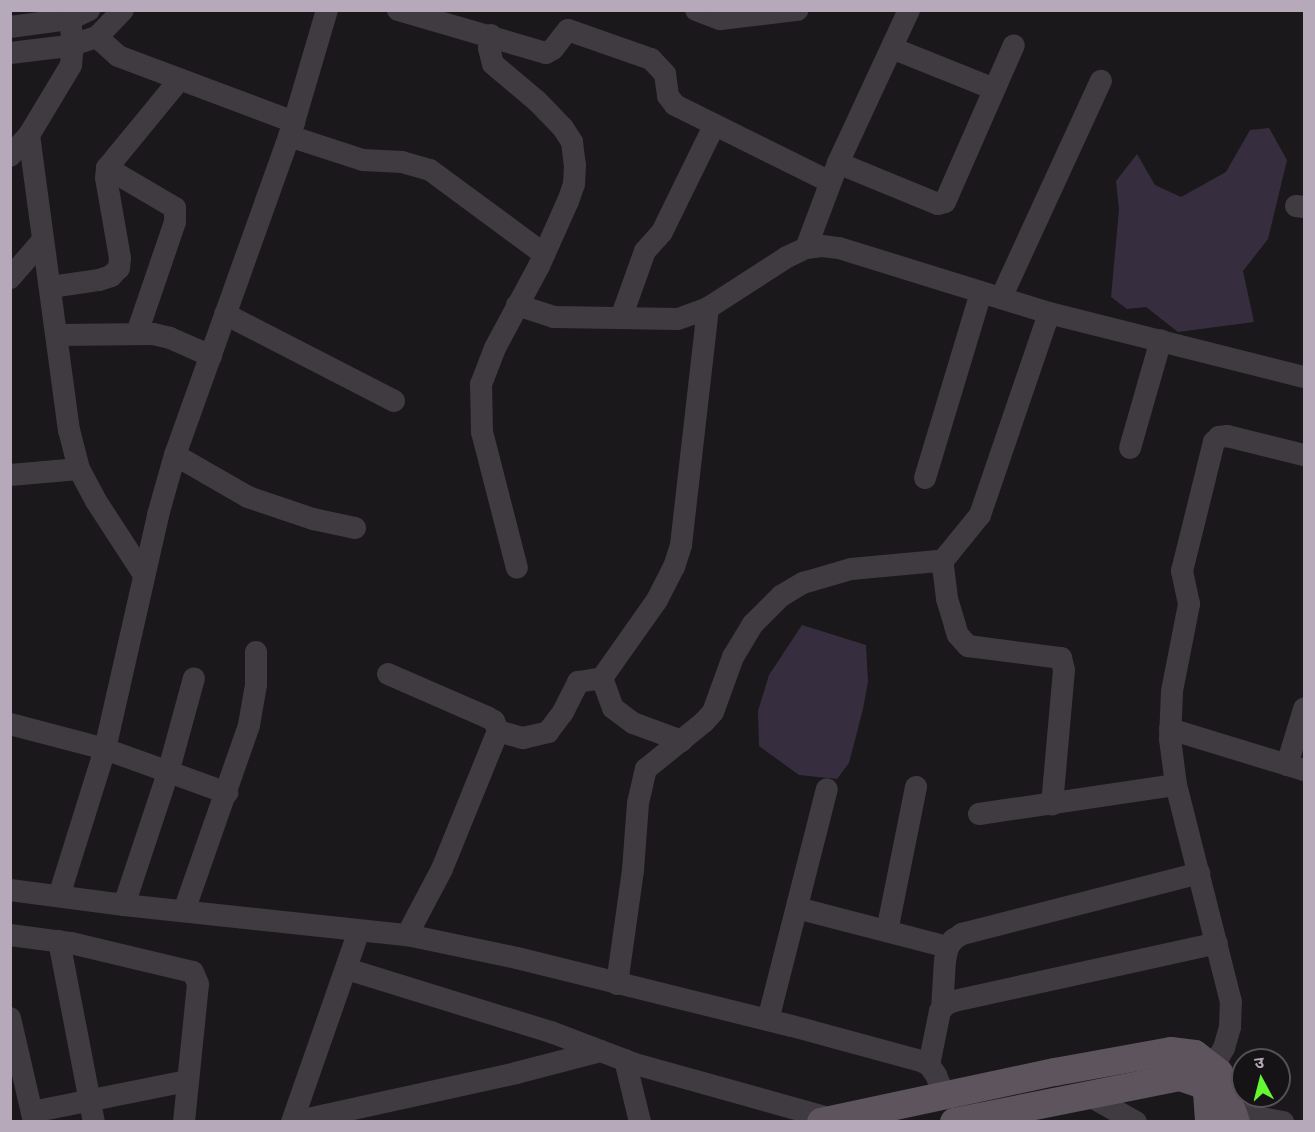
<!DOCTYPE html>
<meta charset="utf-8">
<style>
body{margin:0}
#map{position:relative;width:1315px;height:1132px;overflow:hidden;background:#1a181a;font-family:"Titillium Web","Noto Sans Devanagari",sans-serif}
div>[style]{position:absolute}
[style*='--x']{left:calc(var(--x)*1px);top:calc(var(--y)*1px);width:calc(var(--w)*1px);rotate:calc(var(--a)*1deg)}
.water>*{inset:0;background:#362d3e}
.minor>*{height:22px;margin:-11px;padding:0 11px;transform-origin:11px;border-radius:11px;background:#403a41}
.major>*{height:28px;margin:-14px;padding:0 14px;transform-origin:14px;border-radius:14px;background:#5d545e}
span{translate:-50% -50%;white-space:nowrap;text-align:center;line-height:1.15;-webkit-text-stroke:5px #151315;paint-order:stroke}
.frame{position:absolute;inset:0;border:12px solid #b6aaba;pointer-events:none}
.north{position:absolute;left:1231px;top:1048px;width:60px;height:60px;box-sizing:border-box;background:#151315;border:2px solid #554f57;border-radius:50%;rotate:353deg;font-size:16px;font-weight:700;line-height:24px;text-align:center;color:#b6aaba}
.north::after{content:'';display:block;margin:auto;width:21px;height:27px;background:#65f634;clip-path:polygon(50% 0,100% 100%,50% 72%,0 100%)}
</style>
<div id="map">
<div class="water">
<i style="clip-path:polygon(1269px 128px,1287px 160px,1268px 239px,1243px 271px,1254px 322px,1178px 332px,1146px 307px,1127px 309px,1111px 297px,1119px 209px,1116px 181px,1137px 154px,1155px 185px,1181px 197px,1226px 172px,1250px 130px)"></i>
<i style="clip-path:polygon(802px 625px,866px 645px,868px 682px,863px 709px,849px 763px,837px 779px,799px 775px,759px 746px,758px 711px,769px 675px)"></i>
</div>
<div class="minor">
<i style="--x:398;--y:10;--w:154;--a:16.2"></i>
<i style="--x:546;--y:53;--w:8;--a:-30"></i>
<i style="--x:553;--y:49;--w:24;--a:-52"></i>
<i style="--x:568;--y:30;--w:88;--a:19.3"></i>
<i style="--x:651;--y:59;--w:21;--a:47"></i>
<i style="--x:665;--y:74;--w:22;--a:82"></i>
<i style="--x:668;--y:96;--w:11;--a:52"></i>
<i style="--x:675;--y:105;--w:173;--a:26.4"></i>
<i style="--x:696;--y:10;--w:26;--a:21"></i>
<i style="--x:720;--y:19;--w:78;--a:-6.7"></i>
<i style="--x:10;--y:27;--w:61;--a:-7.6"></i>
<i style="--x:70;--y:19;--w:21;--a:-25"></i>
<i style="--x:491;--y:35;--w:13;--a:99"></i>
<i style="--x:489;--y:48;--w:16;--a:76"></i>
<i style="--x:493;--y:64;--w:57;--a:40.1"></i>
<i style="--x:537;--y:101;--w:37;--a:46"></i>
<i style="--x:563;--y:128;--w:17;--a:57"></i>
<i style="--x:572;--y:142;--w:23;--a:83"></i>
<i style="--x:575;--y:165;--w:19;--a:93"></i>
<i style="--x:574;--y:184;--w:18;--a:109"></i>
<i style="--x:568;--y:201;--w:71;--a:114"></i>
<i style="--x:539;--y:266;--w:93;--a:118.2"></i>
<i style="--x:495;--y:348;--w:39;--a:111"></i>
<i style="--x:481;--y:384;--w:48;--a:88.8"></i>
<i style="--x:482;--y:432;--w:140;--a:75.6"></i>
<i style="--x:97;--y:37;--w:28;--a:42"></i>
<i style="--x:118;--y:56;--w:188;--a:20.6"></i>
<i style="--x:892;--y:48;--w:110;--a:21.9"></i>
<i style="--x:10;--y:53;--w:59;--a:-6.8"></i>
<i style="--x:69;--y:46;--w:29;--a:-18"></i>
<i style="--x:97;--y:37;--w:37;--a:-46"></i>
<i style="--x:29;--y:135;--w:298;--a:82.3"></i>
<i style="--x:69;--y:430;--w:40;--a:75.6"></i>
<i style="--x:79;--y:469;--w:36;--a:62"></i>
<i style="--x:96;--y:501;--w:88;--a:57"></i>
<i style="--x:289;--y:136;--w:78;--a:18"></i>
<i style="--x:363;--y:160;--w:39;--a:3"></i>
<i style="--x:402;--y:162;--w:29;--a:16"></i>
<i style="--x:430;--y:170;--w:142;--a:36.4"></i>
<i style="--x:10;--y:156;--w:28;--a:-48"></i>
<i style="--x:29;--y:135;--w:82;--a:-59"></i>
<i style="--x:71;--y:65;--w:21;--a:-85"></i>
<i style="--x:73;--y:44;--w:25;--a:-97"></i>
<i style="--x:838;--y:163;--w:108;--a:22.3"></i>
<i style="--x:938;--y:204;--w:7;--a:-16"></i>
<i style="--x:945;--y:202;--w:171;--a:-66.3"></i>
<i style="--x:107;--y:168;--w:79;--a:30.5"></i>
<i style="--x:175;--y:208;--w:14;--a:90"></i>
<i style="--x:175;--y:222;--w:117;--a:108.9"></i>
<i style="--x:1296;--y:206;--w:8;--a:7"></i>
<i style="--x:806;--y:248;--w:91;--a:-69.4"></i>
<i style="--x:838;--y:163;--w:169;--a:-65.1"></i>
<i style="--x:10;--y:278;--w:50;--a:-49"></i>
<i style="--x:51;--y:287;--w:49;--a:-8.3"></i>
<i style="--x:99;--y:280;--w:13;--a:-18"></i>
<i style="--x:111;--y:276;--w:11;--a:-45"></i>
<i style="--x:119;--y:268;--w:10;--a:-84"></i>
<i style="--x:120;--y:258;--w:81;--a:-99.9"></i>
<i style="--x:106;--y:178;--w:10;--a:-84"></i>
<i style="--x:107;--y:168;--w:115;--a:-50.6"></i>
<i style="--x:1001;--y:298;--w:239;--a:-65.3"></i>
<i style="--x:517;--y:305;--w:39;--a:18"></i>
<i style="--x:554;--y:317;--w:124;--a:0.9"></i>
<i style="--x:678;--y:319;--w:32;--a:-20"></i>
<i style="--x:708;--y:308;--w:94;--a:-32.8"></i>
<i style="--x:787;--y:257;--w:21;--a:-25"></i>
<i style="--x:806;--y:248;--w:16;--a:-7"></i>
<i style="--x:822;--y:246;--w:17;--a:7"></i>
<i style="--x:839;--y:248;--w:220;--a:17.2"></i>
<i style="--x:1049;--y:313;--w:263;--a:14.1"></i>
<i style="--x:225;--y:314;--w:190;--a:27.2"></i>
<i style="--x:621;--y:318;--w:71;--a:-70.3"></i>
<i style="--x:645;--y:251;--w:25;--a:-48"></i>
<i style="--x:662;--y:232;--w:118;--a:-63.9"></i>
<i style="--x:57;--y:335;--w:96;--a:-0.6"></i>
<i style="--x:153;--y:334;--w:17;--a:13"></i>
<i style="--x:170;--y:338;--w:45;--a:23.7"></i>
<i style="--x:1130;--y:448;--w:112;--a:-74"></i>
<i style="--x:175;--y:455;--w:84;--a:29.9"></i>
<i style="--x:248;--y:497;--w:69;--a:18.7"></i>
<i style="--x:313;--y:519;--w:43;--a:12.1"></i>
<i style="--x:10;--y:475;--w:69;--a:-5"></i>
<i style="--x:925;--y:478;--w:194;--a:-73.2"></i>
<i style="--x:941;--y:563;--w:62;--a:-50.9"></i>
<i style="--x:980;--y:515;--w:213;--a:-71.1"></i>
<i style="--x:388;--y:674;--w:108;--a:23.5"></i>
<i style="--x:487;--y:717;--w:8;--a:30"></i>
<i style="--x:494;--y:721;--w:11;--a:68"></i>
<i style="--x:498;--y:731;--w:149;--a:112.1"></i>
<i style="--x:442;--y:869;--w:75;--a:117.9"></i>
<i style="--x:602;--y:678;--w:32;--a:70"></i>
<i style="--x:613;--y:708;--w:25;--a:37"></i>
<i style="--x:633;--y:723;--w:52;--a:20.2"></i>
<i style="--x:10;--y:724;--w:98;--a:14.7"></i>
<i style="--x:105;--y:749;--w:130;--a:19.8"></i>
<i style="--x:1170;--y:729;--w:140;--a:17"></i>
<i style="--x:498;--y:731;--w:26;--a:16"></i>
<i style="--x:523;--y:738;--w:26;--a:-13"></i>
<i style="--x:548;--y:732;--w:25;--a:-53"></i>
<i style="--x:563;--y:712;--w:34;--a:-63"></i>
<i style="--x:578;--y:682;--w:24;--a:-9"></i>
<i style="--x:602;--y:678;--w:95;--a:-54.8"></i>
<i style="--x:657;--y:600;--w:37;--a:-63"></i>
<i style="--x:674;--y:567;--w:23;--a:-72"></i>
<i style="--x:681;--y:545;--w:239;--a:-83.5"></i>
<i style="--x:1287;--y:765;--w:59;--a:-73.1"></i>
<i style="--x:979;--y:814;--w:199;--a:-8.4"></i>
<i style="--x:10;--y:890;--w:115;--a:7.5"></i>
<i style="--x:124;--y:905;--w:285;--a:6.1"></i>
<i style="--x:407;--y:935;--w:112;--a:11.8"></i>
<i style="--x:517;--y:958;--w:283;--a:13.9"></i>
<i style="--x:792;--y:1026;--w:134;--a:15.2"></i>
<i style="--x:921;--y:1061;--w:9;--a:27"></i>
<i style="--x:929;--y:1065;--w:12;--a:55"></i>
<i style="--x:936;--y:1075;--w:22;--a:68"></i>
<i style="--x:59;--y:896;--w:154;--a:-72.6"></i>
<i style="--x:105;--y:749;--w:240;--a:-77.2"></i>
<i style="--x:158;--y:515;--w:62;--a:-74.2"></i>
<i style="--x:175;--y:455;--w:354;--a:-70.3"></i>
<i style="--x:294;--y:122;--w:117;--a:-73.6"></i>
<i style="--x:124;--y:905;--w:139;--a:-71.6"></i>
<i style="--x:168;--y:773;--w:98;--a:-74.7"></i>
<i style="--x:797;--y:908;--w:156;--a:14.5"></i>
<i style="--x:184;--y:911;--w:197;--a:-70.7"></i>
<i style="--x:249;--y:725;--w:41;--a:-80.1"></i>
<i style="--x:256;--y:685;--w:33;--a:-90"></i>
<i style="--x:887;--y:931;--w:147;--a:-78.6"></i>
<i style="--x:10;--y:935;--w:62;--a:7.5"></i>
<i style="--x:71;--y:943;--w:125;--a:13.4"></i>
<i style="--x:193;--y:972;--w:13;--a:67"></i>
<i style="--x:198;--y:984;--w:139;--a:95.8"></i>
<i style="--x:59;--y:941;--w:184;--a:79.1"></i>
<i style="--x:347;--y:969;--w:214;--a:17.2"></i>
<i style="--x:551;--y:1032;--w:90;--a:20.9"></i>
<i style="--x:635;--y:1064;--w:205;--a:15.6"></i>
<i style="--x:617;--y:984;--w:115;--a:-82"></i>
<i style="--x:633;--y:870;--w:67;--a:-85.7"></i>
<i style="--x:638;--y:803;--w:35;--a:-77"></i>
<i style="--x:646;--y:769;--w:75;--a:-39"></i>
<i style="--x:704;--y:722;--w:13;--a:-48"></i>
<i style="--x:713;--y:712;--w:59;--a:-70"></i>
<i style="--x:733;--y:657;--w:39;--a:-59"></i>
<i style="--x:753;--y:624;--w:40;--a:-45"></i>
<i style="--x:781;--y:596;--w:26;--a:-31"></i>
<i style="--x:803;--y:583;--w:50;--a:-16.3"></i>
<i style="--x:851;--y:569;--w:87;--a:-5.3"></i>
<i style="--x:938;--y:561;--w:7;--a:45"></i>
<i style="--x:943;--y:566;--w:33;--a:83"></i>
<i style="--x:947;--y:599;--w:28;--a:73"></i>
<i style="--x:955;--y:626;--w:9;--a:72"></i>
<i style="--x:958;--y:635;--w:15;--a:48"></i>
<i style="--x:968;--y:646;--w:94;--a:7.4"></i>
<i style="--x:1061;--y:658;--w:12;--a:76"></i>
<i style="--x:1064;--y:670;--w:135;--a:95.1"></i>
<i style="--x:942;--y:1009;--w:49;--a:-86.5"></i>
<i style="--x:945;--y:960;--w:13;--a:-77"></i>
<i style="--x:948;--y:947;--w:9;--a:-54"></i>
<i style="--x:953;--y:940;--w:11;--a:-34"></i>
<i style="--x:962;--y:934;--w:245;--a:-14.4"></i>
<i style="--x:10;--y:1018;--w:107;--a:77"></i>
<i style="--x:768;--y:1020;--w:238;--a:-75.7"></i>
<i style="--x:625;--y:1060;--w:64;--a:76.4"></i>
<i style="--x:929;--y:1065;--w:55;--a:-78.5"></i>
<i style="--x:940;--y:1011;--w:8;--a:-50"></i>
<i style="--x:945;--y:1005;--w:10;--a:-24"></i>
<i style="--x:954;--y:1001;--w:269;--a:-12.4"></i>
<i style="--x:1205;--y:1081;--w:38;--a:-60"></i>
<i style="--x:1224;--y:1048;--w:22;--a:-74"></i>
<i style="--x:1230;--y:1027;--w:25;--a:-88"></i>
<i style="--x:1231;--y:1002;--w:224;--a:-104.2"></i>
<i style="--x:1176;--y:785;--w:46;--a:-97.4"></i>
<i style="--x:1170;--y:739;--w:48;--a:-87.6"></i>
<i style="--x:1172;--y:691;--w:89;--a:-78.9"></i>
<i style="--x:1189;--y:604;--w:34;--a:-102"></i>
<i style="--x:1182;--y:571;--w:133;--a:-76.1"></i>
<i style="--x:1214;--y:442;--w:7;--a:-45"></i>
<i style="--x:1219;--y:437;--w:8;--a:-7"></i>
<i style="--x:1227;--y:436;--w:79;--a:13.9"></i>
<i style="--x:1086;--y:1094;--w:57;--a:29.2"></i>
<i style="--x:32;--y:1112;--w:158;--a:-11.3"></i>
<i style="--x:1234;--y:1113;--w:50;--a:10.4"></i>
<i style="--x:292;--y:1122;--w:202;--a:-70.7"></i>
<i style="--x:294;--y:1122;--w:227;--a:-12.4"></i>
<i style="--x:516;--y:1073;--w:88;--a:-14.5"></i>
</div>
<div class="major">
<i style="--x:821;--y:1122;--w:239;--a:-12.1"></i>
<i style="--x:1055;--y:1072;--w:118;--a:-10.3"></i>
<i style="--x:1171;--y:1051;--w:24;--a:7"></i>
<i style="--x:1195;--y:1054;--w:31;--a:38"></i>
<i style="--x:1219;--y:1073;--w:52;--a:70.9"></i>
<i style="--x:954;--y:1122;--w:230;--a:-11.3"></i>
<i style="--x:1180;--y:1077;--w:24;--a:19"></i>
<i style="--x:1203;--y:1085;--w:8;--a:60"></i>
<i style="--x:1207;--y:1092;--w:30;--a:86"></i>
</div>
<div class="frame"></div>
<div class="north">उ</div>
</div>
